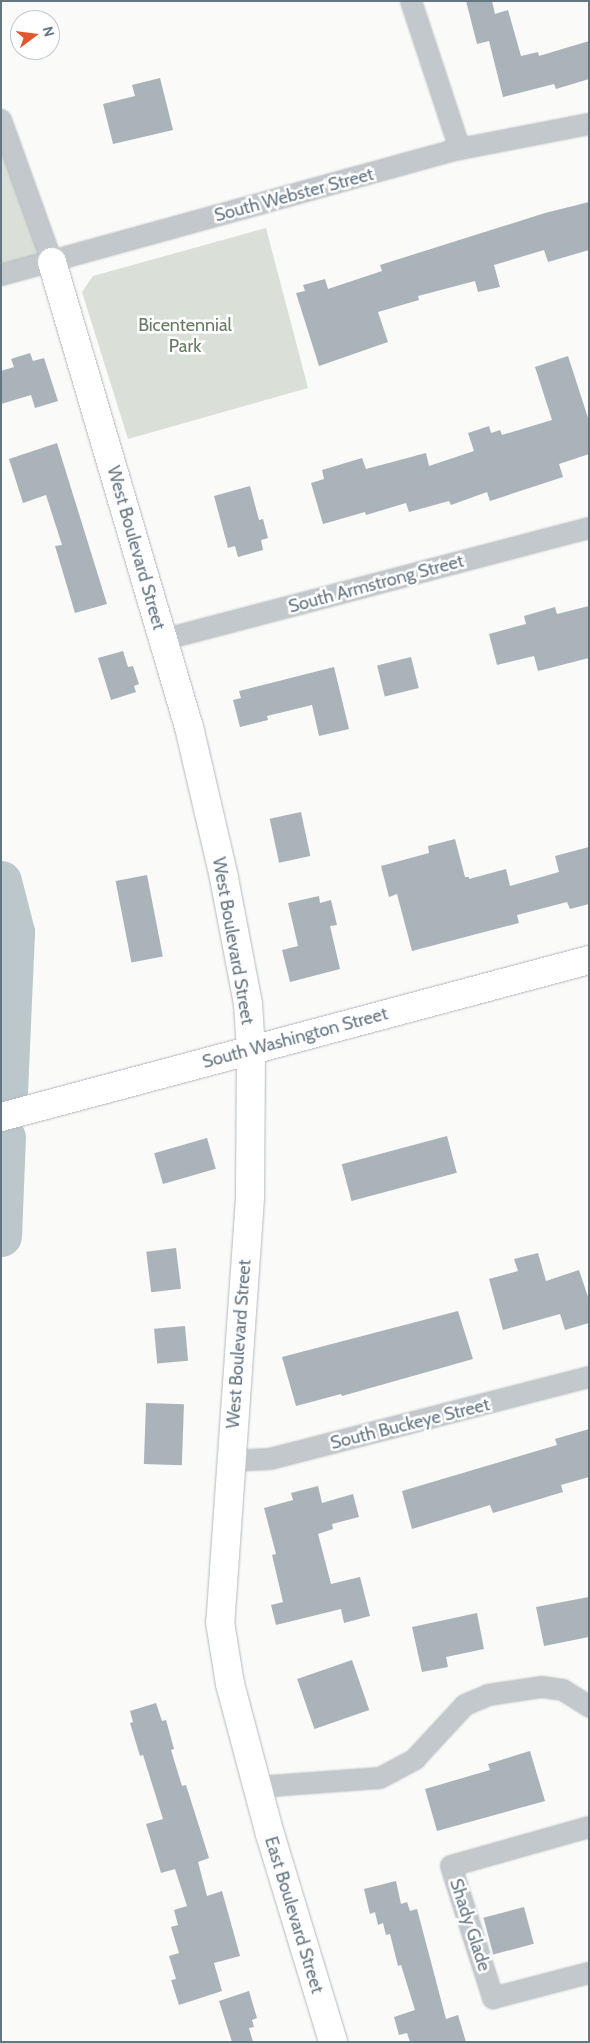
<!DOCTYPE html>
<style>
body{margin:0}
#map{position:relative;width:590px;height:2043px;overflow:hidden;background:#fafaf8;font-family:Cabin,sans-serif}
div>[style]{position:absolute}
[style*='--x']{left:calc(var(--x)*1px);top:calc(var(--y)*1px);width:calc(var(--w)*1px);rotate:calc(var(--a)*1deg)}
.green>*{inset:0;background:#dadfd7}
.river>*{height:41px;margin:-20.5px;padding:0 20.5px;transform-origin:20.5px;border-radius:20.5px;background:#bbc7cb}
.building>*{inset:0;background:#aab3b9;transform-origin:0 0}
.roads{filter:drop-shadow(0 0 1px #b3babf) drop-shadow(0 0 1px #b3babf)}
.street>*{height:20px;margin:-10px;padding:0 10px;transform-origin:10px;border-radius:10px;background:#c3c8cc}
.secondary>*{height:28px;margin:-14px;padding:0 14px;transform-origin:14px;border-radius:14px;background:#fff}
span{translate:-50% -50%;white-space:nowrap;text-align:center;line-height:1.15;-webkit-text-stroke:5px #fff;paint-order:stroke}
.street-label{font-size:18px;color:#657683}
.park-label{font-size:18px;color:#687a64}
.frame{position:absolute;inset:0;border:2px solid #657683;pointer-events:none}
.north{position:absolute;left:10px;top:10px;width:50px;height:50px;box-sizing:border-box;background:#fff;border:1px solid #c1c8cd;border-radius:50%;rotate:75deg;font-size:14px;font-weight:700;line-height:20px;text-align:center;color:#657683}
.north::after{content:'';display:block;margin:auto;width:18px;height:22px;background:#e4572e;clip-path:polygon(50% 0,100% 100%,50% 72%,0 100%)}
</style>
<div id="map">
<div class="green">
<i style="clip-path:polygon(1px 120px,52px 262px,1px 275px)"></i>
<i style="clip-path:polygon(266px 228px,308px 388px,128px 439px,82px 292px,93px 276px)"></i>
</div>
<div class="river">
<i style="--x:1;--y:881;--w:53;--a:75.7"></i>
<i style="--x:14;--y:932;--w:162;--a:92.5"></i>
<i style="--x:1;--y:1236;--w:99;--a:-87.7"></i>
</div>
<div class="building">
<i style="clip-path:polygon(466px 1px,492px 1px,495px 14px,508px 10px,521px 56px,538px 52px,539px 56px,589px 41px,589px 79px,556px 89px,554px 84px,503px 97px,489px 41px,477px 44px)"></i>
<i style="clip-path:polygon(160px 78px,173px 130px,113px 144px,103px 104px,135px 96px,132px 85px)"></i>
<i style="clip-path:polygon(589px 202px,589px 250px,548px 262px,544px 250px,494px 265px,500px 287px,478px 292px,475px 281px,418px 296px,419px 300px,378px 312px,388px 342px,319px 366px,296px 293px,305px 291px,303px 285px,325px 279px,328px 289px,382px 271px,380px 265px,545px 213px)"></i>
<i style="clip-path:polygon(30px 353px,33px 361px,44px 358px,58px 401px,35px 408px,31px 395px,1px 404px,1px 371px,14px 367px,11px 359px)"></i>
<i style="clip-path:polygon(568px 356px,589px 421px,589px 454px,559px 464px,563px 477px,490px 501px,487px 492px,451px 505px,449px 501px,409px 512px,406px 503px,366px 515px,365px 512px,323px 524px,311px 483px,324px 479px,322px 470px,362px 458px,366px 469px,426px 453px,429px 466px,474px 451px,468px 433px,489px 426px,491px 433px,500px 430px,502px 435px,552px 420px,535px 367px)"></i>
<i style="clip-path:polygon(57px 443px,107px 604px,75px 613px,55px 546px,62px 545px,46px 495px,23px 503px,9px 459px)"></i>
<i style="clip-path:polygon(250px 486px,259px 520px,263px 519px,268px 538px,261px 540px,263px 550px,238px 557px,235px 546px,228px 548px,214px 496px)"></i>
<i style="clip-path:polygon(589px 606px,589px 658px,538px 671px,534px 656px,497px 665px,489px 634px,526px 624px,524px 616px,555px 607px,557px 614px)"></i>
<i style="clip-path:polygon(123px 651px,128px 667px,133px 666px,139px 684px,134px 686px,136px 692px,111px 700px,98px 658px)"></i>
<i style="left:411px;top:657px;width:32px;height:35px;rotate:76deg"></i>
<i style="clip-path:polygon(334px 667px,349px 729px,319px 736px,312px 705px,267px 716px,268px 720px,240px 727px,233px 700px,241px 698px,239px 691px)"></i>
<i style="left:301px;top:812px;width:45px;height:32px;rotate:78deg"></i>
<i style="clip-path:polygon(455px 839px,465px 877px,469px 877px,469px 879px,506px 869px,510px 886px,559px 872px,555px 856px,589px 847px,589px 904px,570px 909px,567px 902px,517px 915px,519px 923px,412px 951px,397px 894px,389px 897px,381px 866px,429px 853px,428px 846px)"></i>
<i style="left:147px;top:875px;width:83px;height:32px;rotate:79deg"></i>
<i style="clip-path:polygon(319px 896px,320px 903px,331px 900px,337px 925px,330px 926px,340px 969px,290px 982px,282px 950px,298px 946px,288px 903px)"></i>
<i style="left:447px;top:1136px;width:38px;height:109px;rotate:75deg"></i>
<i style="left:207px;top:1138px;width:32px;height:55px;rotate:74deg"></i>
<i style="left:176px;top:1248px;width:41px;height:30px;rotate:83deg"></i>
<i style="clip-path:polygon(538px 1253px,546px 1281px,579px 1270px,589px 1300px,589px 1323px,565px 1330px,560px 1314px,503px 1330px,489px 1279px,518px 1271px,514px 1259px)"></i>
<i style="clip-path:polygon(458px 1311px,473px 1359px,342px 1396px,341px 1394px,296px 1406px,282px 1357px)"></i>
<i style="left:185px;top:1326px;width:35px;height:31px;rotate:85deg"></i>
<i style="left:146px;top:1403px;width:38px;height:61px;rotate:2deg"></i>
<i style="clip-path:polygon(589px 1429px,589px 1477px,561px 1485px,563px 1492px,493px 1513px,490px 1505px,412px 1529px,402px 1491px,557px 1445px,555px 1439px)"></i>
<i style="clip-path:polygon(318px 1486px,322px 1503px,353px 1494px,359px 1517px,332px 1524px,333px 1529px,318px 1534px,331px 1584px,360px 1577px,370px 1616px,344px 1623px,341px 1609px,276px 1625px,271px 1605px,283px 1602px,272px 1555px,276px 1554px,264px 1508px,293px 1500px,291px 1493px)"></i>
<i style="clip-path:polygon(589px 1597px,589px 1637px,544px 1646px,536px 1607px)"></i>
<i style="clip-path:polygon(477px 1613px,484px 1649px,446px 1657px,448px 1667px,422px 1672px,412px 1627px)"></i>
<i style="left:352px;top:1660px;width:53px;height:58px;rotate:71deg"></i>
<i style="clip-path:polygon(156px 1703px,162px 1721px,166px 1720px,174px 1749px,171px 1750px,182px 1786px,186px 1785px,209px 1858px,198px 1862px,207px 1896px,222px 1891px,240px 1956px,214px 1963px,222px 1991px,179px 2005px,171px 1980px,176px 1979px,169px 1956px,179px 1953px,171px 1927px,178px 1925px,174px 1910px,187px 1906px,175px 1869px,161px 1873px,146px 1824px,163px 1819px,143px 1755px,140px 1756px,130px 1723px,133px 1722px,130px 1711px)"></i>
<i style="clip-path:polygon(530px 1751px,545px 1801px,437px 1831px,425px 1789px,490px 1770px,488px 1764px)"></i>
<i style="clip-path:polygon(396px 1881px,401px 1904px,407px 1902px,410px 1911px,417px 1909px,446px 2019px,458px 2015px,466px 2042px,410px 2042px,407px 2033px,399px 2035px,394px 2017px,415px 2010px,401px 1965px,398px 1966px,390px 1934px,386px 1935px,383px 1923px,378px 1925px,375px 1912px,370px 1914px,364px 1889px)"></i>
<i style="left:524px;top:1907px;width:38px;height:42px;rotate:75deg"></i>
<i style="clip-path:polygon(249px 1991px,257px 2018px,252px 2020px,254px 2027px,249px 2028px,253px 2042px,232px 2042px,219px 2001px)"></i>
</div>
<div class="roads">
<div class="street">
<i style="--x:411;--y:1;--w:156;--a:71.7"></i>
<i style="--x:1;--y:120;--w:151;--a:70.2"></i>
<i style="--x:1;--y:275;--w:476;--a:-15.4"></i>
<i style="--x:460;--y:149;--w:131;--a:-11"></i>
<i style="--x:162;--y:640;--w:441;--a:-14.7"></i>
<i style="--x:230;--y:1461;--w:40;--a:-2.9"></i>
<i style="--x:270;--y:1459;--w:329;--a:-14.4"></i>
<i style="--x:257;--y:1787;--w:123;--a:-4.2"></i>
<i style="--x:380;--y:1778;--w:40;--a:-28"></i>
<i style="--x:415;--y:1759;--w:74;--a:-47.2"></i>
<i style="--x:465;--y:1705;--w:25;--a:-23"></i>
<i style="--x:488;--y:1695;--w:55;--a:-8.4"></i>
<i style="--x:542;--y:1687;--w:21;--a:8"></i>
<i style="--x:563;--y:1690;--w:31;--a:32"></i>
<i style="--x:589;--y:1827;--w:143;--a:164.2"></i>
<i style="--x:451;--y:1866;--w:139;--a:72.3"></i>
<i style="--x:493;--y:1998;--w:99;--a:-14.6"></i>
</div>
<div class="secondary">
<i style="--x:52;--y:262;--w:485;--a:73.6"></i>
<i style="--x:189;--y:727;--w:155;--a:76.9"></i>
<i style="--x:224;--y:878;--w:128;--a:79.2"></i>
<i style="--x:248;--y:1004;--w:46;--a:86.3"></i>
<i style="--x:251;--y:1050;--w:148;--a:90.4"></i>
<i style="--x:250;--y:1198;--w:425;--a:94"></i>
<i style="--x:220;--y:1622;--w:63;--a:80.8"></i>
<i style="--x:230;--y:1684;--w:155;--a:75.1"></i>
<i style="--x:270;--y:1834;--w:217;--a:73.1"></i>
<i style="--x:1;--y:1117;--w:609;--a:-14.95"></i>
</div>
</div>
<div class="street-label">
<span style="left:294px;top:195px;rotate:-15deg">South Webster Street</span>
<span style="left:136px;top:548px;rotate:74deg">West Boulevard Street</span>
<span style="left:376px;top:584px;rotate:-15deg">South Armstrong Street</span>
<span style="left:233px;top:941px;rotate:80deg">West Boulevard Street</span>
<span style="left:295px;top:1038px;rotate:-15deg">South Washington Street</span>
<span style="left:239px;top:1344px;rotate:-86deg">West Boulevard Street</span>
<span style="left:410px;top:1424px;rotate:-14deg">South Buckeye Street</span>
<span style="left:294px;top:1915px;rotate:73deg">East Boulevard Street</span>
<span style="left:470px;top:1925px;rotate:72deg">Shady Glade</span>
</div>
<div class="park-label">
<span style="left:185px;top:336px">Bicentennial<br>Park</span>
</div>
<div class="frame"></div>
<div class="north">N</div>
</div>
